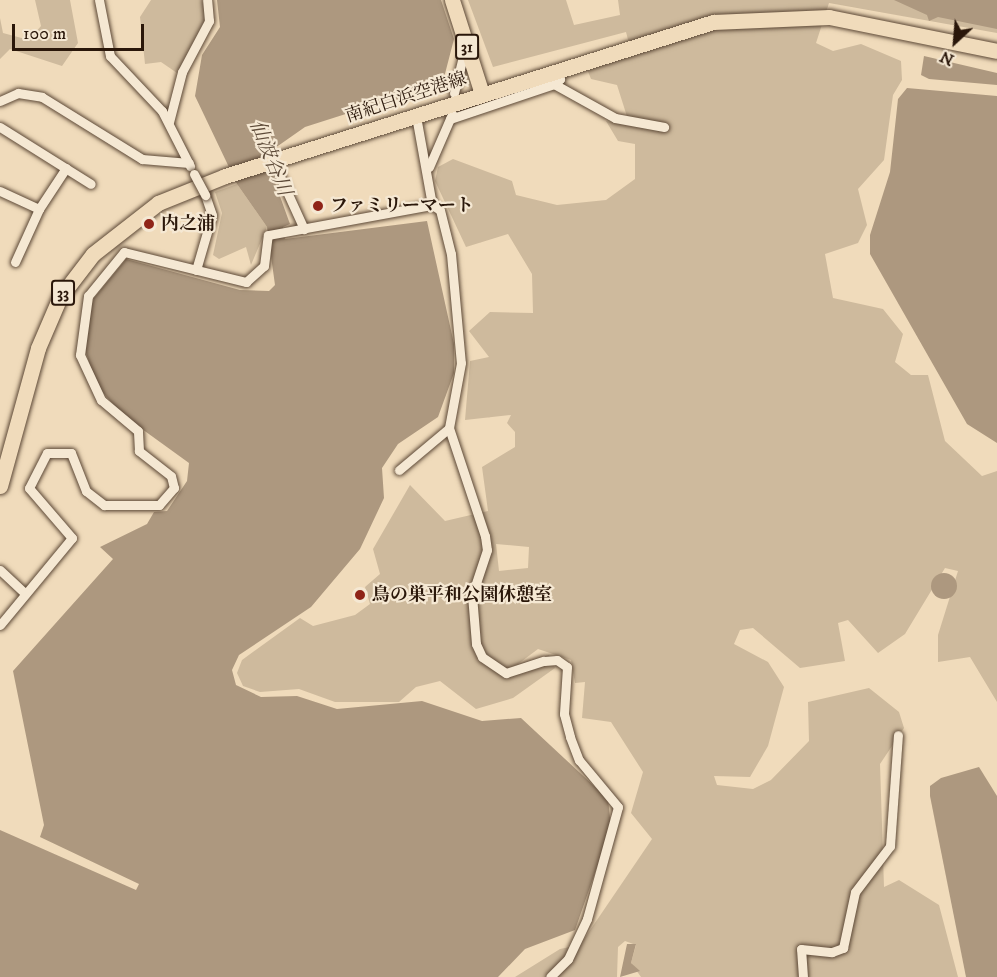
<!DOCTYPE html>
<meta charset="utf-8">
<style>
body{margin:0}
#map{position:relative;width:997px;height:977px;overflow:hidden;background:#f0dbbb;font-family:"IM FELL DW Pica","Noto Serif JP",serif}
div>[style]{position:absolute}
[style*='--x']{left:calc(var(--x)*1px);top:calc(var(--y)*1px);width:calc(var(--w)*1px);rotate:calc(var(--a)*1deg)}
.green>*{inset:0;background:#ceba9d}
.water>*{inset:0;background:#ad987f}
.round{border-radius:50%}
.roads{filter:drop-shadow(0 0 2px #5c4836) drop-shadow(0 0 2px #5c4836)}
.street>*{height:9px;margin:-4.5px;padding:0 4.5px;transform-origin:4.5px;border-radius:4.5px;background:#f5e8d3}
.primary>*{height:15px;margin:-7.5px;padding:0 7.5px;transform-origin:7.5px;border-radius:7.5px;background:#f0dbbb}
.bridges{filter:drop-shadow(0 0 2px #5c4836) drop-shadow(0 0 2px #5c4836)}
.street-bridge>*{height:9px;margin:-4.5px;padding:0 4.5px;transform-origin:4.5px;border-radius:4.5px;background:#f5e8d3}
.dots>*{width:16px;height:16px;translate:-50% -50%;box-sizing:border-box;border:3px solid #f5e8d3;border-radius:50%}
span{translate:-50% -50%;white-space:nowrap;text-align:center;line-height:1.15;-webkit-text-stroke:4.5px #f5e8d3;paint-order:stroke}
.shield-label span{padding:2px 4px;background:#f5e8d3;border:2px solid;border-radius:4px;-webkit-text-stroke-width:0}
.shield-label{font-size:16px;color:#2a170a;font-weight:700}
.street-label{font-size:18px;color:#2a170a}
.poi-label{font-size:18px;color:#2a170a;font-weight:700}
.left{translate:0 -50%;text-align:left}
.water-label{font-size:20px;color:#5e4b39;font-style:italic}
.north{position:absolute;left:925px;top:12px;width:60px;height:60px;-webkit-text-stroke:4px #f5e8d3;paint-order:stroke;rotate:206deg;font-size:16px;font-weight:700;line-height:24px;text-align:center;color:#2a170a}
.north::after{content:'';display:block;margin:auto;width:21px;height:27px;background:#2a170a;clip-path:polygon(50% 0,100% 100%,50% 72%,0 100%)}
.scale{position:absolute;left:12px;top:24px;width:132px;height:27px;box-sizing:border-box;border:3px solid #2a170a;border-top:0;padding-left:8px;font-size:18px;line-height:21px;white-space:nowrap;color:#2a170a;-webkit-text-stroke:4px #f5e8d3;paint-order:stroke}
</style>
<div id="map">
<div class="green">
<i style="clip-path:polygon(35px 0,70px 0,78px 43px,62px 66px,10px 49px,0 59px,0 18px,3px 33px,29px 40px,41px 26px)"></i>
<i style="clip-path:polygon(151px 0,202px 0,206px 18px,177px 73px,161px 62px,145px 64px,140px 17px)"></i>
<i style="clip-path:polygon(evenodd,468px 0,566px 0,574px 25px,620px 15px,618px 0,997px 0,997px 33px,829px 3px,816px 43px,833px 51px,861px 44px,901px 61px,902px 80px,893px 95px,884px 160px,858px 189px,867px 225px,858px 243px,825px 254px,833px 298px,883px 309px,903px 334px,895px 362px,911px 375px,928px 375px,945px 441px,982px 476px,997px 471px,997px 702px,970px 657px,938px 662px,938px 635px,958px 571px,945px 568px,905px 634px,878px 653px,848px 620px,838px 623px,845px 661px,800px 668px,753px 628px,740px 630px,734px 644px,768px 662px,784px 687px,768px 746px,750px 777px,714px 776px,717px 785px,753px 789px,771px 780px,809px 741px,808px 702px,869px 688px,899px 712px,904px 728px,880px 764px,884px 887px,899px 880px,939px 905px,958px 977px,641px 977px,631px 963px,636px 945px,625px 941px,618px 947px,617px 977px,515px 977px,560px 949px,580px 945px,652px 839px,631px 813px,643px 772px,611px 722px,582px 718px,585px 682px,575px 683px,571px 660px,538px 649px,518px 664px,549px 655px,555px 668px,513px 698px,476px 709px,440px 681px,416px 687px,399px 702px,335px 702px,299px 689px,260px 692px,243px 686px,237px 673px,242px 660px,300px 618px,313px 626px,355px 615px,370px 604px,365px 587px,380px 574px,373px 549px,410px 485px,445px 521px,488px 511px,482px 467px,515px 447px,515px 432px,507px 423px,511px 415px,465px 420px,470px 361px,489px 357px,469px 331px,490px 312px,533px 313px,532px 274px,508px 234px,466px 247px,435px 181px,438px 167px,453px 159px,512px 181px,516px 195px,557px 205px,606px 200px,635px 179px,635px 144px,618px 141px,606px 121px,630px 126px,617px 85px,591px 79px,585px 64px,631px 51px,626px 32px,493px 67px,468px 0,496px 544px,529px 547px,528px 568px,499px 571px,496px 544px)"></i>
<i style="clip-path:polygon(237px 184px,267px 227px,251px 265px,246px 247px,219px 259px,213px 255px,222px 213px,215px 192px)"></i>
</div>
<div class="water">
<i style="clip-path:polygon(217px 0,441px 0,454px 39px,440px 93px,405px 103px,377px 104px,305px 127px,265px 155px,290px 224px,283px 227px,285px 239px,427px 221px,454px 344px,454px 373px,438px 417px,398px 444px,382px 468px,384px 498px,360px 549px,311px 607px,239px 655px,232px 670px,236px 685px,261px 697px,297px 696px,337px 709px,422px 701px,482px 721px,521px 718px,608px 799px,611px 827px,575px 930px,525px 949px,498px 977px,0 977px,0 830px,136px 890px,139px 884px,40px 837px,44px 825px,13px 671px,113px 559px,100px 547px,147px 524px,154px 512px,167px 511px,187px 481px,189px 463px,124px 416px,96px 385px,81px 336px,94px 298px,126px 259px,240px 290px,269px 291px,275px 285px,267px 227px,237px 184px,195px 96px,202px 55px,220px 27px)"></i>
<i style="clip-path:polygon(894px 0,997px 0,997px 29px,938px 17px,929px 21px,927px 15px)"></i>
<i style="clip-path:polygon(924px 56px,997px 73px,997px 85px,929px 79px,921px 75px)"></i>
<i style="clip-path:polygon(907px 88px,997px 96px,997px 443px,967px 424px,870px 254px,870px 235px,890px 172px,898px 99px)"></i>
<i class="round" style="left:931px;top:573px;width:26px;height:26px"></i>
<i style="clip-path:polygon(979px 767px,997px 796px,997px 977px,966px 977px,930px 796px,930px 786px,941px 778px)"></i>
<i style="clip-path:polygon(627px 944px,636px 944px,631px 963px,640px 971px,620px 977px)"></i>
</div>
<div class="roads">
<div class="street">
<i style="--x:99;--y:0;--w:57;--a:78.9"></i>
<i style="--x:110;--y:56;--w:76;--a:46.6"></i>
<i style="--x:162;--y:111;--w:62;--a:63"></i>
<i style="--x:554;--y:84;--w:70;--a:29.1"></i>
<i style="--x:615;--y:118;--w:50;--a:10.4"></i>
<i style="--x:454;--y:93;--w:50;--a:-76.2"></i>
<i style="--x:0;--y:101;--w:20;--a:-24"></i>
<i style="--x:18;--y:93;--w:24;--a:9"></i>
<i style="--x:42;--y:97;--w:118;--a:31.8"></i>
<i style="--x:142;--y:159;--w:47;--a:4.9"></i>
<i style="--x:416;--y:116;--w:90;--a:79.8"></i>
<i style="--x:450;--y:119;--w:110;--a:-18.6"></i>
<i style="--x:554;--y:84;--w:8;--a:-40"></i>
<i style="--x:560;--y:79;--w:11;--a:-112"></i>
<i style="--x:169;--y:122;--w:52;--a:-75.4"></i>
<i style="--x:182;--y:72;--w:58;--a:-62.1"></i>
<i style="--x:209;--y:21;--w:21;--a:-95"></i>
<i style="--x:0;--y:127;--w:107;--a:32.1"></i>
<i style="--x:273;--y:161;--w:75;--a:65.5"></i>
<i style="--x:429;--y:167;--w:58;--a:-66.5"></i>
<i style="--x:0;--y:191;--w:43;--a:24.8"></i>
<i style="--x:432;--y:205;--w:9;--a:32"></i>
<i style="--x:440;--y:210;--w:45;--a:76"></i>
<i style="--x:451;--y:254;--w:109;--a:84.8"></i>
<i style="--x:461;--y:363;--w:66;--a:100.5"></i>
<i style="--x:449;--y:428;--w:114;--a:71.6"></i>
<i style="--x:485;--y:536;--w:14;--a:82"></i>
<i style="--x:487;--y:550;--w:47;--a:108.4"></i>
<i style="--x:472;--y:595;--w:49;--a:85.3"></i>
<i style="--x:476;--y:644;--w:14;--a:65"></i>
<i style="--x:482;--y:657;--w:29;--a:34"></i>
<i style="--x:506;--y:673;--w:40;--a:-18"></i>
<i style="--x:544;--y:661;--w:13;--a:-4"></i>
<i style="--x:557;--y:660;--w:12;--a:35"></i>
<i style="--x:567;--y:667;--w:47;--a:93.7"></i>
<i style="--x:564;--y:714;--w:24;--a:75"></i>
<i style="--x:570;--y:737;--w:25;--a:69"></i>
<i style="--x:579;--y:760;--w:61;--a:50.3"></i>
<i style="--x:618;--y:807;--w:116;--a:105.5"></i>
<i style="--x:587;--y:919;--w:44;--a:115.4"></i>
<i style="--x:568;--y:959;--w:25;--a:135"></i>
<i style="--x:15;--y:262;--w:58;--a:-65.6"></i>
<i style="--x:39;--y:209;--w:49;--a:-56.6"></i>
<i style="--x:196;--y:270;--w:57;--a:-73.8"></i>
<i style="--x:212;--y:215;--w:21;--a:-109"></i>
<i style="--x:399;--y:470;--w:65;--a:-40"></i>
<i style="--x:0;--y:570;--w:34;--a:43"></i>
<i style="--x:0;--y:625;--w:113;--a:-50.4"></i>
<i style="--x:72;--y:538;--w:66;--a:-130.7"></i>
<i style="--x:29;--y:488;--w:39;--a:-63"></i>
<i style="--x:47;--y:453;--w:24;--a:0"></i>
<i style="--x:71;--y:453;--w:41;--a:68.5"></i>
<i style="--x:86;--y:491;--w:23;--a:38"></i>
<i style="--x:104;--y:505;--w:55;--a:0"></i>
<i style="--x:159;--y:505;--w:23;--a:-49"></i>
<i style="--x:174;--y:488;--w:12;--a:-104"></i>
<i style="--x:171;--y:476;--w:41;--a:-142"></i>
<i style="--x:139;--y:451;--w:20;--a:-93"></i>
<i style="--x:138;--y:431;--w:48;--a:-140"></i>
<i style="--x:101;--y:400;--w:50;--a:-115"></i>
<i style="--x:80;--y:355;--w:60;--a:-82.3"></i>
<i style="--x:88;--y:296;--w:57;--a:-50.7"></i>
<i style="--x:124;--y:252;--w:126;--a:13.8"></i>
<i style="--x:246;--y:282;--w:24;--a:-42"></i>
<i style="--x:264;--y:266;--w:31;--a:-83"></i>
<i style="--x:268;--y:235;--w:167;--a:-10.4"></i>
<i style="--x:803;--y:977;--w:28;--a:-94"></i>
<i style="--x:801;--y:949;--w:31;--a:6"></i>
<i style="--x:832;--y:952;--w:12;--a:-20"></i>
<i style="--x:843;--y:948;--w:57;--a:-77.9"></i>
<i style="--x:855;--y:892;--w:58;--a:-52.7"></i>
<i style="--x:890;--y:846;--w:111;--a:-85.9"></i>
</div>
<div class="primary">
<i style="--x:452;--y:0;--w:99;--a:72.3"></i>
<i style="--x:0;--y:486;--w:143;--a:-74.6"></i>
<i style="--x:38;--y:348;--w:56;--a:-66.7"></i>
<i style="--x:60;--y:297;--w:54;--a:-52.5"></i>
<i style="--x:93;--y:254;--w:83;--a:-38.1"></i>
<i style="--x:158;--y:203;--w:72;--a:-21.9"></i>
<i style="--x:225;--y:176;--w:512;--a:-17.51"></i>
<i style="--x:713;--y:22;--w:116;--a:-2.5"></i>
<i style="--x:829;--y:17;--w:171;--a:11.4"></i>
</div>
</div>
<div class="bridges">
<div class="street-bridge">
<i style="--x:194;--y:174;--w:24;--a:62"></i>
</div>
</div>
<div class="dots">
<i style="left:318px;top:206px;background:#8f2418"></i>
<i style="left:149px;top:224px;background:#8f2418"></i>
<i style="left:360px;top:595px;background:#8f2418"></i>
</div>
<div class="shield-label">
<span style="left:467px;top:47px">31</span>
<span style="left:63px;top:293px">33</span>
</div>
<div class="street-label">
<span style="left:406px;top:98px;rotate:-18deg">南紀白浜空港線</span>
</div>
<div class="poi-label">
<span class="left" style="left:330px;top:206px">ファミリーマート</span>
<span class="left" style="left:161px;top:224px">内之浦</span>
<span class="left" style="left:372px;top:595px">鳥の巣平和公園休憩室</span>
</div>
<div class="water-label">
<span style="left:270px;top:158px;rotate:68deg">仙波谷川</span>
</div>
<div class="north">N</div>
<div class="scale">100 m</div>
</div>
